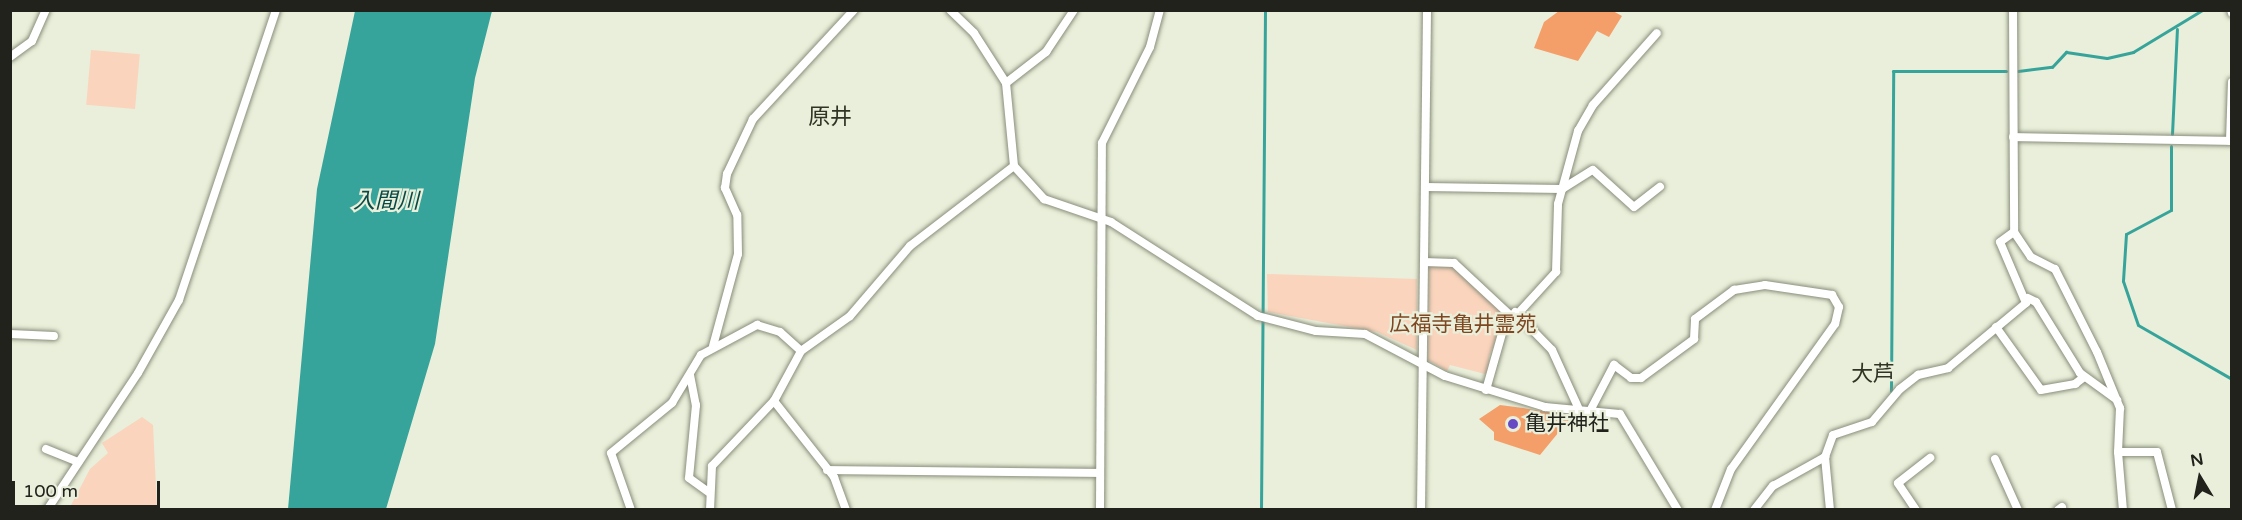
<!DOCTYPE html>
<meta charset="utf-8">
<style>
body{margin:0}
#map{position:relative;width:2242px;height:520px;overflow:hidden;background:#e9efda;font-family:"Varela Round","Noto Sans JP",sans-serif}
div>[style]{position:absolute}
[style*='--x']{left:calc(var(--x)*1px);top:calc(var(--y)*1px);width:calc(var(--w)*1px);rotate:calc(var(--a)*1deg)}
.green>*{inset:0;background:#fbd4bd;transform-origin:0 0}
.forest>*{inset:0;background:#f49f6a}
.water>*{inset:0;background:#37a49b}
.stream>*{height:3px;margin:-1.5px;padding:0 1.5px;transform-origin:1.5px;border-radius:1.5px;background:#37a49b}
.roads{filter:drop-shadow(0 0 2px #898e7b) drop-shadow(0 0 2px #898e7b)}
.minor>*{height:8px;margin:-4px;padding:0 4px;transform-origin:4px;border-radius:4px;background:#fff}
.dots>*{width:16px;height:16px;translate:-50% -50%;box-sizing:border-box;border:3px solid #e9efda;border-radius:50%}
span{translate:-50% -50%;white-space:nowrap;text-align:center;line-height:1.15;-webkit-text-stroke:4.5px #e9efda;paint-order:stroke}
.park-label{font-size:21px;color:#7e4721}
.poi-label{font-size:21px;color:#20221b}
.left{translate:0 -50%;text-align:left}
.neighbourhood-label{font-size:22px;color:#303424}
.water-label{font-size:22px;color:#084945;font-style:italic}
.frame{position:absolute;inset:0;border:12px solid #20221b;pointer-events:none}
.north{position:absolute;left:2170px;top:448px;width:60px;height:60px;-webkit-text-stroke:4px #e9efda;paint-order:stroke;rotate:350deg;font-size:16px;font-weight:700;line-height:24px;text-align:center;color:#20221b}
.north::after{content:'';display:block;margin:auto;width:21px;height:27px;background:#20221b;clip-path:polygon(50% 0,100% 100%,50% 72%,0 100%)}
.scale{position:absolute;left:12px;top:481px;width:148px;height:27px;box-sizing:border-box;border:3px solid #20221b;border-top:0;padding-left:8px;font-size:18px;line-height:21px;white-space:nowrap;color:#20221b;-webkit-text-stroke:4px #e9efda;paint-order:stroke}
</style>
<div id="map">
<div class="green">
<i style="left:91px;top:50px;width:49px;height:55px;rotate:5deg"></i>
<i style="clip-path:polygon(1451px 264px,1507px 316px,1489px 356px,1489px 375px,1450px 365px,1447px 371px,1428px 360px,1429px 266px)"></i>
<i style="clip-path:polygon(1267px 274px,1417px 279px,1417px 350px,1377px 332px,1268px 312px)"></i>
<i style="clip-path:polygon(142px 417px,153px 425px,157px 509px,69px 509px,90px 469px,108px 453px,102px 443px)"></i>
</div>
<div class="forest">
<i style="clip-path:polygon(1559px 11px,1613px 11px,1622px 16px,1609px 37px,1597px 31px,1578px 61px,1534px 48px,1544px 22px)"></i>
<i style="clip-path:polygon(1500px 405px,1523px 408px,1572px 416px,1540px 455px,1494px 440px,1494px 432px,1479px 419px)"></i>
</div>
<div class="water">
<i style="clip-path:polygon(355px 11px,492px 11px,475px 78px,435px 344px,386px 509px,288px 509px,317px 189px)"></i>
</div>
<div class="stream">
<i style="--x:2018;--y:71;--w:34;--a:-7"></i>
<i style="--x:2052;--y:67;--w:21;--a:-47"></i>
<i style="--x:2066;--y:52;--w:41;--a:8.3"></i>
<i style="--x:2107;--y:58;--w:27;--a:-13"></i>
<i style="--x:2133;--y:52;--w:81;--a:-31.3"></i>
<i style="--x:2172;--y:134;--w:105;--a:-87.3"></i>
<i style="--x:2171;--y:146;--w:64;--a:90"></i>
<i style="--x:2171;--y:210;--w:51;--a:151.9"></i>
<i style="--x:2126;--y:234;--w:47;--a:93.7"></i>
<i style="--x:2123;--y:281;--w:46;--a:71.2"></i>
<i style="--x:2138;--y:325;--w:108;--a:29.9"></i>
<i style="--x:1891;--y:391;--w:320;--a:-89.6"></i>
<i style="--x:1893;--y:71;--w:113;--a:0"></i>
<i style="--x:1261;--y:510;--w:500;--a:-89.54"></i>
</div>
<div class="roads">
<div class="minor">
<i style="--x:2013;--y:10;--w:222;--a:89.7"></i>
<i style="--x:2014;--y:232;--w:30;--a:56"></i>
<i style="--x:2031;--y:257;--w:27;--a:27"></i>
<i style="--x:2055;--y:269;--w:93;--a:63.2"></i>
<i style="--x:2097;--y:352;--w:61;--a:67.7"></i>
<i style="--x:2120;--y:408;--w:44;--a:92.6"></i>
<i style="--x:2118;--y:452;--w:39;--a:0"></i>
<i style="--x:2157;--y:452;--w:60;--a:75.5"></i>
<i style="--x:2231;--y:10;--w:3;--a:72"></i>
<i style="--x:10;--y:57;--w:27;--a:-36"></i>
<i style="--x:32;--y:41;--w:34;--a:-66"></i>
<i style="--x:1006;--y:83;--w:51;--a:-37.8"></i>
<i style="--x:1046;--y:52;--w:50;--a:-56.3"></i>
<i style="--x:2013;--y:137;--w:219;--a:1"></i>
<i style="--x:2230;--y:141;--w:59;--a:-88.1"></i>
<i style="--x:1014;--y:166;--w:45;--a:47.7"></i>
<i style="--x:1044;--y:199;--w:71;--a:18.9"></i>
<i style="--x:1111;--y:222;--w:174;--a:32.6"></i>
<i style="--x:1258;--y:316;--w:60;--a:14.5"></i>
<i style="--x:1316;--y:331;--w:49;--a:3.5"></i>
<i style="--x:1365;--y:334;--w:90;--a:27.7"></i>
<i style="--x:1445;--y:376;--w:105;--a:17.2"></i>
<i style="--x:1545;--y:407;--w:75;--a:5.3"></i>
<i style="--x:1620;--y:414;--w:112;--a:58.9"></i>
<i style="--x:1425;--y:187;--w:137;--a:0.8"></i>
<i style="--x:1562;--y:189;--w:36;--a:-32"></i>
<i style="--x:1593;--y:170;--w:55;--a:42.1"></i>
<i style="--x:1634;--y:207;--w:33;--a:-38"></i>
<i style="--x:1424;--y:262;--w:30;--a:2"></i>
<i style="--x:1454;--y:263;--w:78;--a:42.9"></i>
<i style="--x:2028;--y:298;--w:9;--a:27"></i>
<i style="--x:2036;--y:302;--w:84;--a:58.2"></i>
<i style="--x:2080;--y:373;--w:46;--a:36.1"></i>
<i style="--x:1515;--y:312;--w:53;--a:45.8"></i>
<i style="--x:1552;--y:350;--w:63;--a:65.5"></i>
<i style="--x:1996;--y:327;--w:77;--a:54.5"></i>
<i style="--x:2041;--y:390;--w:35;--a:-10"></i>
<i style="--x:2075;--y:384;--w:11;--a:-38"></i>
<i style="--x:10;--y:334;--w:44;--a:2.6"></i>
<i style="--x:713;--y:346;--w:95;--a:-74.8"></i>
<i style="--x:738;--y:254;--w:39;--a:-91"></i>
<i style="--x:737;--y:215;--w:30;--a:-114"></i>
<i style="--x:725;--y:188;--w:14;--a:-82"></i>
<i style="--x:727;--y:174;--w:61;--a:-64.7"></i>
<i style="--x:753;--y:119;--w:149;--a:-47.2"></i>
<i style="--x:690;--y:375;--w:31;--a:79"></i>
<i style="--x:696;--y:405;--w:73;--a:95.5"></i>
<i style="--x:689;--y:478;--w:24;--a:36"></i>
<i style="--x:1486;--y:390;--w:62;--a:-74.2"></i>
<i style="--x:1503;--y:330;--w:79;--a:-47.6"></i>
<i style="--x:1556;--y:272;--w:68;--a:-88.3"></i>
<i style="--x:1558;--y:204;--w:76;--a:-74.7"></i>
<i style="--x:1578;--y:131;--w:30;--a:-60"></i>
<i style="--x:1593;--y:105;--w:96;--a:-48.4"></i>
<i style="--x:774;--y:401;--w:97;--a:51.7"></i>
<i style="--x:834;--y:477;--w:35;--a:70"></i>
<i style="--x:1591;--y:409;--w:50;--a:-62.4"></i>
<i style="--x:1614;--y:365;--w:21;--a:37"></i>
<i style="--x:1631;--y:378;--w:10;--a:0"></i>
<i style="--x:1641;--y:378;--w:66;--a:-36.3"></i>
<i style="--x:1694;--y:339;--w:20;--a:-87"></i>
<i style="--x:1695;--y:319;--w:49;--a:-36.6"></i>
<i style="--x:1734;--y:290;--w:31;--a:-9"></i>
<i style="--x:1765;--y:285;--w:68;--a:8.5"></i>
<i style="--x:1832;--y:295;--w:14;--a:60"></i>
<i style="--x:1839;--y:307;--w:17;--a:103"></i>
<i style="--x:1835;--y:324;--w:178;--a:125.6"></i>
<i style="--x:1731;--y:469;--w:44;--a:111.3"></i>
<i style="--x:46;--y:449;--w:35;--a:22"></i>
<i style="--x:2118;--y:452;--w:58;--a:85.1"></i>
<i style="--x:1825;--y:457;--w:53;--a:84.6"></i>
<i style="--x:1995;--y:459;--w:56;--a:65.7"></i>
<i style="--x:827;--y:470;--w:273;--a:0.6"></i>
<i style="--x:47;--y:510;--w:164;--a:-56.4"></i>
<i style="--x:138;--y:373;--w:84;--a:-60.7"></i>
<i style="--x:179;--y:300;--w:306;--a:-71.5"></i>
<i style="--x:631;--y:510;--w:60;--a:-109.3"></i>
<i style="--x:611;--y:453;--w:79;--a:-39.3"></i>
<i style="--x:672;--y:403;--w:56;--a:-58.9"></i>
<i style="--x:701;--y:355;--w:64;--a:-28.2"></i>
<i style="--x:757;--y:325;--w:24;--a:17"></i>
<i style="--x:780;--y:332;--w:28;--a:42"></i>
<i style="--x:710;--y:510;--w:44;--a:-87.4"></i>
<i style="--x:712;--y:466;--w:90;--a:-46.4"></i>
<i style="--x:774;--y:401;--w:57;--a:-61.6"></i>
<i style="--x:801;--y:351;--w:60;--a:-35.5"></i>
<i style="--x:850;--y:316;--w:92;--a:-49.4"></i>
<i style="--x:910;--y:246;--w:131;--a:-37.6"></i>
<i style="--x:1014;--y:166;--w:83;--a:-95.5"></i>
<i style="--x:1006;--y:83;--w:59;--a:-122.6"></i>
<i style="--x:974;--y:33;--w:33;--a:-136"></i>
<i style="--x:1100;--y:510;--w:367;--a:-89.7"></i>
<i style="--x:1102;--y:143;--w:107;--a:-63.4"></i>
<i style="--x:1150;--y:47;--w:38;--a:-75"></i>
<i style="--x:1421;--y:510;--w:500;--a:-89.31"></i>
<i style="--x:1754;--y:510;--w:31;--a:-52"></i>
<i style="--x:1773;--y:486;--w:60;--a:-29.1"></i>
<i style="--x:1825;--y:457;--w:23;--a:-70"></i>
<i style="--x:1833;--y:435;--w:41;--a:-18.4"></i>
<i style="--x:1872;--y:422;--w:43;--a:-49.7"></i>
<i style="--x:1900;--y:389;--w:23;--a:-38"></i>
<i style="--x:1918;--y:375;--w:31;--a:-13"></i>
<i style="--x:1948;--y:368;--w:102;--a:-39.8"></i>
<i style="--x:2026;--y:303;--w:66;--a:-113.1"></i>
<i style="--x:2000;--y:242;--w:17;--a:-36"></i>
<i style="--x:1916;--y:510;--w:32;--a:-124"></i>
<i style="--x:1898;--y:483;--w:41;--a:-38"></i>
<i style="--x:2058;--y:510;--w:5;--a:-37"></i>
</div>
</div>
<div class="dots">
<i style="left:1513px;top:424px;background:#674bc4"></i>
</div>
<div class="park-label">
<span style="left:1463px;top:325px">広福寺亀井霊苑</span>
</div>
<div class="poi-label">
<span class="left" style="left:1525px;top:424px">亀井神社</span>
</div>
<div class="neighbourhood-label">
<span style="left:830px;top:118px">原井</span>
<span style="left:1873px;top:375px">大芦</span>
</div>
<div class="water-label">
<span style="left:386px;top:202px">入間川</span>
</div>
<div class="frame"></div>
<div class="north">N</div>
<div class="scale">100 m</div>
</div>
